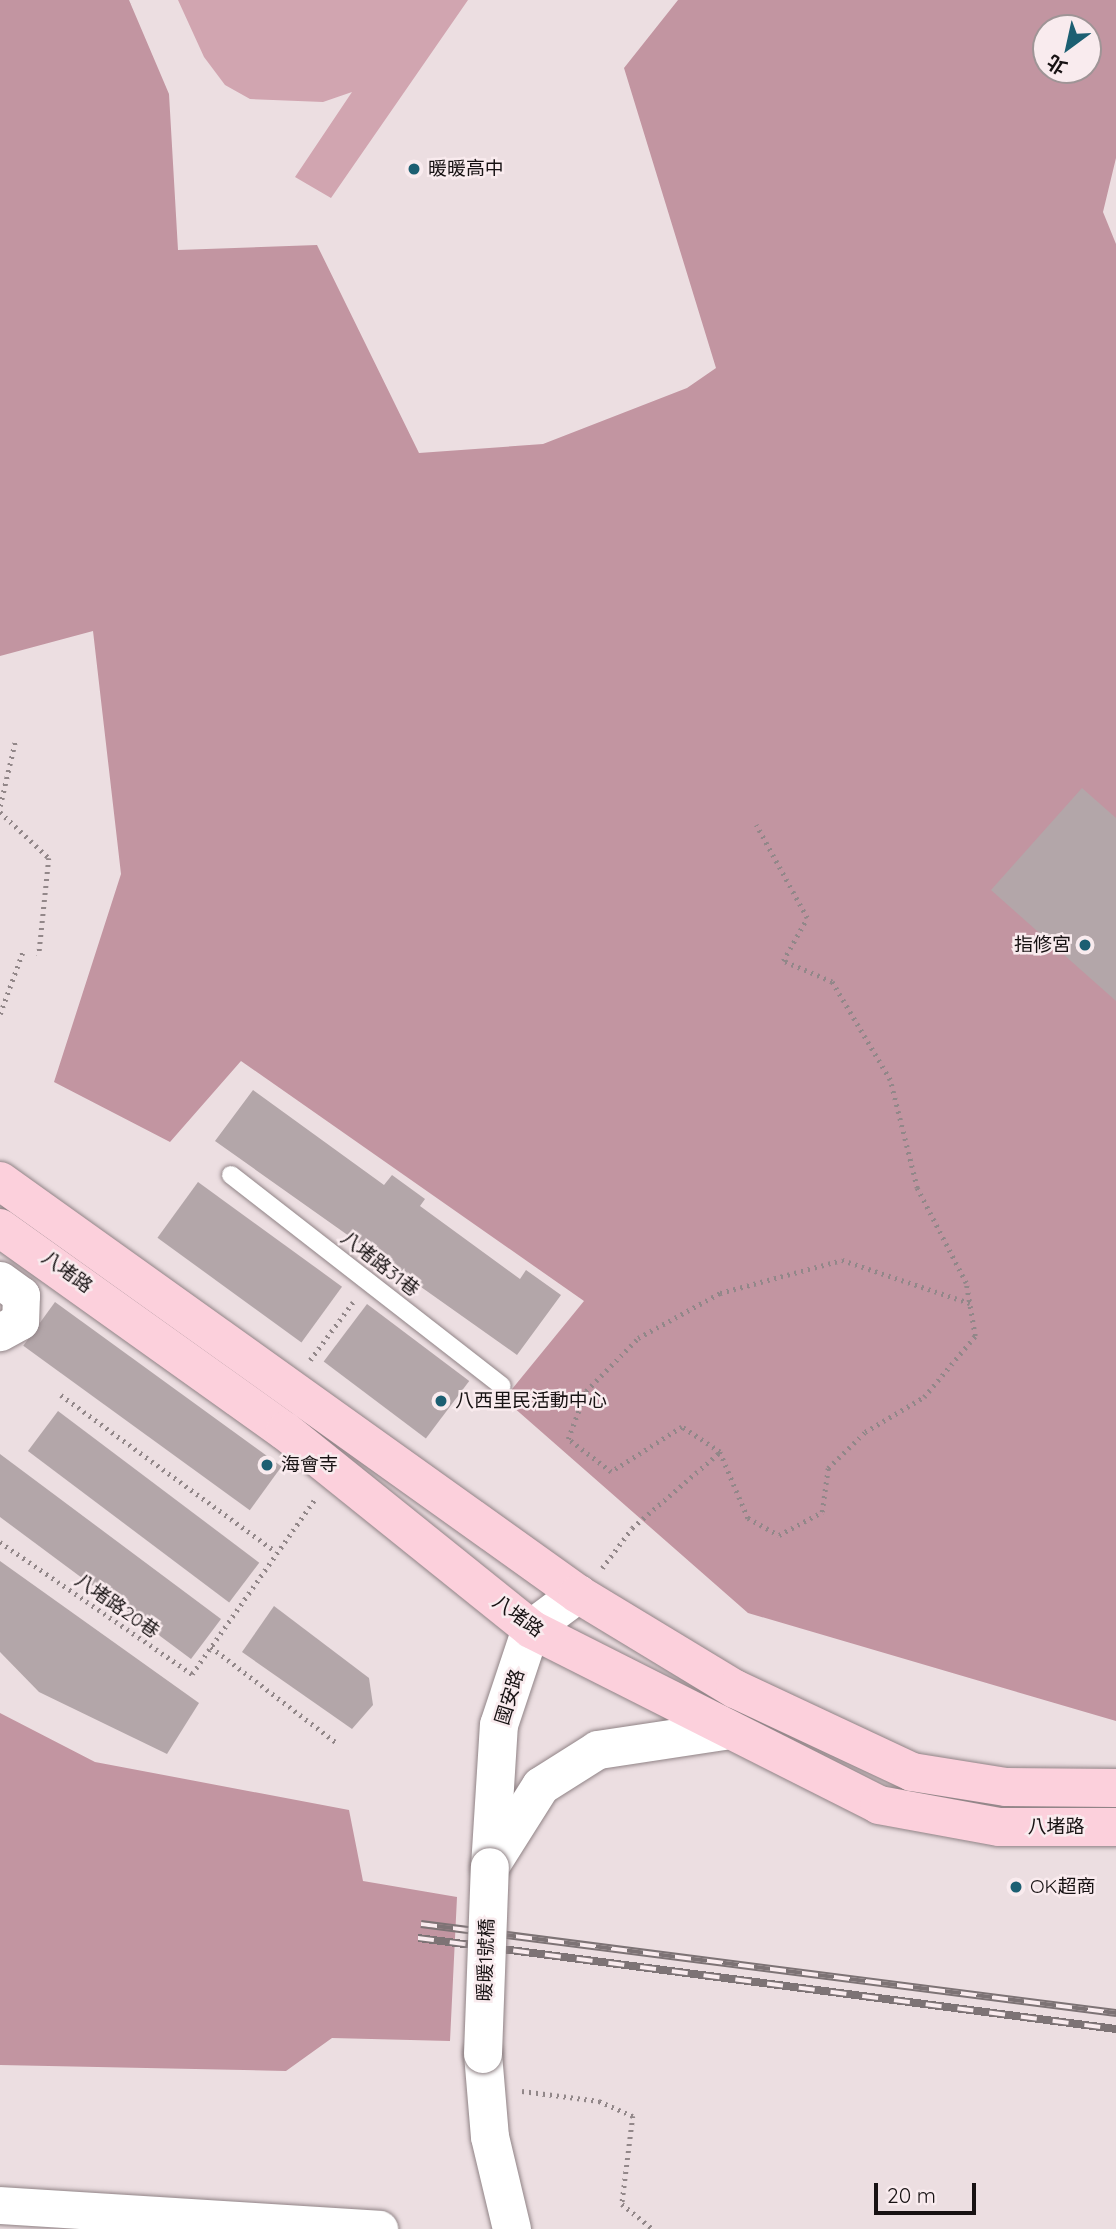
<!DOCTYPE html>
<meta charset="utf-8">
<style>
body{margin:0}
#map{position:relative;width:1116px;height:2229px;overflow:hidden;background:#ecdee1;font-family:Quicksand,"Noto Sans TC",sans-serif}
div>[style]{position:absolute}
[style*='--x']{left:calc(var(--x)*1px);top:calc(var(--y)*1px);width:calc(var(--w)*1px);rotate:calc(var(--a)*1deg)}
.green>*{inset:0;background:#d1a5b0}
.forest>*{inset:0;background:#c295a1}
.building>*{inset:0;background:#b3a6a9;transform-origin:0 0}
.path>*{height:4.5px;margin-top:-2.25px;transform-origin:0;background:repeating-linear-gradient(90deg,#928789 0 2px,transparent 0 7px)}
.roads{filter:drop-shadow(0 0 2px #908386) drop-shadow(0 0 2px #908386)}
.service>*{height:18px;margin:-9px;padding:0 9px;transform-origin:9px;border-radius:9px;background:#fff}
.minor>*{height:37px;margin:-18.5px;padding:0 18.5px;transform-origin:18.5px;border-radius:18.5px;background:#fff}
.tertiary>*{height:38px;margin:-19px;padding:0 19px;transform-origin:19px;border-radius:19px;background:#fff}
.primary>*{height:38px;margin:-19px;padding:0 19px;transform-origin:19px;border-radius:19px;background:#fcd0dc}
.rail>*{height:8px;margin-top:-4px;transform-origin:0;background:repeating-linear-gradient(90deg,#f9ebee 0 16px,#7d7375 0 32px);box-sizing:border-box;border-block:2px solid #7d7375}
.bridges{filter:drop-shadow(0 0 2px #908386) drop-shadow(0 0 2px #908386)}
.tertiary-bridge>*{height:38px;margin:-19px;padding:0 19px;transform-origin:19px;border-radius:19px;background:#fff}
.dots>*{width:19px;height:19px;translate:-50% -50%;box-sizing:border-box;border:4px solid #f9ebee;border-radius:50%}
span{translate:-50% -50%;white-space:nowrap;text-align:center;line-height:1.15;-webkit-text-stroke:5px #f9ebee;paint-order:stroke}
.poi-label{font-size:19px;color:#171213}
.left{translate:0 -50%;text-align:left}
.right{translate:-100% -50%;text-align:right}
.street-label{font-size:19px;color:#171213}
.north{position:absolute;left:1032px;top:14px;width:70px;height:70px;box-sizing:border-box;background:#f9ebee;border:2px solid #9f9496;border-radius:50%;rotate:213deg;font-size:19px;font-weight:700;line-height:28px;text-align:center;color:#171213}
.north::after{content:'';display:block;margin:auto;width:24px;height:32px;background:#1c5f72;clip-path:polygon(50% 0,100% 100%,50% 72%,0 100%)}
.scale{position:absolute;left:874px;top:2183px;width:102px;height:32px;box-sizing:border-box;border:4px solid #171213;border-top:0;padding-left:9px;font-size:21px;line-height:24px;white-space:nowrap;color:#171213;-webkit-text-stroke:5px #f9ebee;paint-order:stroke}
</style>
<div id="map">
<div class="green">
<i style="clip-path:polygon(178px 0,468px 0,331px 198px,295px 177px,352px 92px,323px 102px,250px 99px,225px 85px,204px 57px)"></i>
</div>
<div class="forest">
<i style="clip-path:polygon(evenodd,0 0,129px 0,169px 94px,178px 250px,317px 245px,419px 453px,543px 444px,687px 388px,716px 368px,624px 68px,678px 0,1116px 0,1116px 158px,1103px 212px,1116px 244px,1116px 1721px,748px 1613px,504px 1399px,584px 1301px,241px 1061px,170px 1142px,54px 1082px,121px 874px,93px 631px,0 656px,0 0,1046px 28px,1088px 28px,1088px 70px,1046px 70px,1046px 28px)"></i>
<i style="clip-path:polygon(0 1713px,95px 1762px,349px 1810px,363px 1881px,457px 1897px,450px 2041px,332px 2038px,286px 2071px,0 2065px)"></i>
</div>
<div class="building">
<i style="clip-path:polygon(1082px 788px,1116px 818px,1116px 1001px,991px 890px)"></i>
<i style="clip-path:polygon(253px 1090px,384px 1185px,392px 1175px,425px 1199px,420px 1206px,520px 1279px,526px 1270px,561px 1295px,517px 1355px,215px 1141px)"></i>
<i style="left:198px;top:1182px;width:178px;height:69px;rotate:36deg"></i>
<i style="left:55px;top:1302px;width:280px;height:54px;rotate:36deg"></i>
<i style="left:367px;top:1304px;width:128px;height:72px;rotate:37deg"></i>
<i style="left:58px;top:1411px;width:252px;height:50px;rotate:37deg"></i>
<i style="clip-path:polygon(0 1454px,221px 1619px,191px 1659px,0 1517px)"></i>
<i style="clip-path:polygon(0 1561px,199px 1703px,167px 1754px,39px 1692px,0 1652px)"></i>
<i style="clip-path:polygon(274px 1606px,369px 1678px,373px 1705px,352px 1729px,242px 1652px)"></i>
</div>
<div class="path">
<i style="--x:0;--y:806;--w:66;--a:-76.8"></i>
<i style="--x:0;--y:812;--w:67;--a:43.2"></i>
<i style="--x:49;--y:858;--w:98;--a:95.9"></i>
<i style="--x:0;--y:1014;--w:67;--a:-69.9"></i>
<i style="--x:310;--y:1360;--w:72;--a:-53.4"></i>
<i style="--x:61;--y:1395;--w:265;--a:36.1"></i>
<i style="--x:720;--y:1452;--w:45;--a:-146.7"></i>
<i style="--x:682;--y:1427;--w:84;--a:147.6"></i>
<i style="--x:611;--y:1472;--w:54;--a:-142.5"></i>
<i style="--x:568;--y:1439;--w:51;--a:-69.4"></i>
<i style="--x:586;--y:1391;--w:74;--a:-45.5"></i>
<i style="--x:638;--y:1338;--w:94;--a:-28.8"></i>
<i style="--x:720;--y:1293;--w:126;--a:-15.1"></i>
<i style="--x:842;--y:1260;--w:135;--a:18.6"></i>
<i style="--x:0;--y:1542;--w:233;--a:34.5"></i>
<i style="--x:192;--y:1674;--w:214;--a:-54.9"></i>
<i style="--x:602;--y:1568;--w:50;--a:-53.1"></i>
<i style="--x:632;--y:1528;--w:116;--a:-40.8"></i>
<i style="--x:720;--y:1452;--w:72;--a:67"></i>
<i style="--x:748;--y:1518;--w:35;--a:29"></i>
<i style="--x:779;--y:1535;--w:49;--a:-28.1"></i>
<i style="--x:822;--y:1512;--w:44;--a:-82.2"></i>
<i style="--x:828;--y:1468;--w:52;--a:-44.2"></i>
<i style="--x:865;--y:1432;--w:69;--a:-30.7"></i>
<i style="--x:924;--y:1397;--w:80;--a:-50.1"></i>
<i style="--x:975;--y:1336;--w:54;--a:-99.6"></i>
<i style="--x:966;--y:1283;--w:107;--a:-117.3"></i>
<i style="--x:917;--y:1188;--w:111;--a:-104"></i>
<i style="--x:890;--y:1080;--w:114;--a:-120.6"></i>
<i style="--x:832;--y:982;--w:53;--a:-156.8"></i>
<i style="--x:783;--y:961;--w:49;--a:-60.8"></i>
<i style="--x:807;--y:918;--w:106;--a:-118.7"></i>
<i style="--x:211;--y:1647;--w:158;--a:37.3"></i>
<i style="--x:522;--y:2091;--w:78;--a:7.4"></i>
<i style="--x:599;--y:2101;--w:37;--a:24"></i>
<i style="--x:633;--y:2116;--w:89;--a:97.1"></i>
<i style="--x:622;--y:2204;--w:40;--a:39"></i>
</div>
<div class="roads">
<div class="service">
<i style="--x:231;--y:1175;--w:343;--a:37.9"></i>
</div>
<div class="minor">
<i style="--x:0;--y:1280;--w:26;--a:36"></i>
<i style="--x:21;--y:1295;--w:26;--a:92"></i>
<i style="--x:20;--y:1321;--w:23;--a:151"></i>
<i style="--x:0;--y:2205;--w:380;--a:3.6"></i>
</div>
<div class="tertiary">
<i style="--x:491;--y:1865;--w:93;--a:-57.7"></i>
<i style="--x:541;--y:1786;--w:67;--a:-32.3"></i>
<i style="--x:598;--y:1750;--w:127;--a:-8.6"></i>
<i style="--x:490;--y:1867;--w:142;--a:-86.4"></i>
<i style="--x:499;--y:1725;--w:101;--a:-71.6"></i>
<i style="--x:531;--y:1629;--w:59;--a:-36.7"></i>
<i style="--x:483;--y:2054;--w:83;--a:85.2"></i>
<i style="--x:490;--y:2137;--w:95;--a:76.6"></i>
</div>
<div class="primary">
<i style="--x:0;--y:1181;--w:710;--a:35.55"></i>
<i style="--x:578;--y:1594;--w:184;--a:31.2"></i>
<i style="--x:735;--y:1689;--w:195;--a:25.1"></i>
<i style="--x:912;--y:1772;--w:95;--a:9.1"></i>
<i style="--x:1006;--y:1787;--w:110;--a:0.5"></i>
<i style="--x:0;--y:1228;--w:350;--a:35.5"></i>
<i style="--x:285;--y:1431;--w:316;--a:38.8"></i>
<i style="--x:531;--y:1629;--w:390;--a:26.8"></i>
<i style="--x:879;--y:1805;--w:122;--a:10.4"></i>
<i style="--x:999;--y:1827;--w:117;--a:0"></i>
</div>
</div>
<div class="rail">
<i style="--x:421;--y:1924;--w:701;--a:7.3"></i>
<i style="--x:418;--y:1938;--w:704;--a:7.43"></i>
</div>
<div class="bridges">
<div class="tertiary-bridge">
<i style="--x:483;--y:2054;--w:187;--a:-87.9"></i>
</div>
</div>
<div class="dots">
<i style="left:414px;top:169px;background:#1c5f72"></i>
<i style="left:1085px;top:945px;background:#1c5f72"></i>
<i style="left:441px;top:1401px;background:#1c5f72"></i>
<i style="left:267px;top:1465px;background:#1c5f72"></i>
<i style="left:1016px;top:1887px;background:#1c5f72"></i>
</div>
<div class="poi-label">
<span class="left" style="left:428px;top:169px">暖暖高中</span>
<span class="right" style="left:1071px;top:945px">指修宮</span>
<span class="left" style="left:455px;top:1401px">八西里民活動中心</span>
<span class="left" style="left:281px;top:1465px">海會寺</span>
<span class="left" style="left:1030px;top:1887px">OK超商</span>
</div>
<div class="street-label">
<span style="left:380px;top:1264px;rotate:38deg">八堵路31巷</span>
<span style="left:67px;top:1272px;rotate:36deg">八堵路</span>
<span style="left:117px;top:1606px;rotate:35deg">八堵路20巷</span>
<span style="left:518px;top:1616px;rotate:36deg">八堵路</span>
<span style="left:510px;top:1697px;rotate:-73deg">國安路</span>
<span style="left:1056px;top:1827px">八堵路</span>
<span style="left:486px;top:1960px;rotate:-88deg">暖暖1號橋</span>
</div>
<div class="north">北</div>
<div class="scale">20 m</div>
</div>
